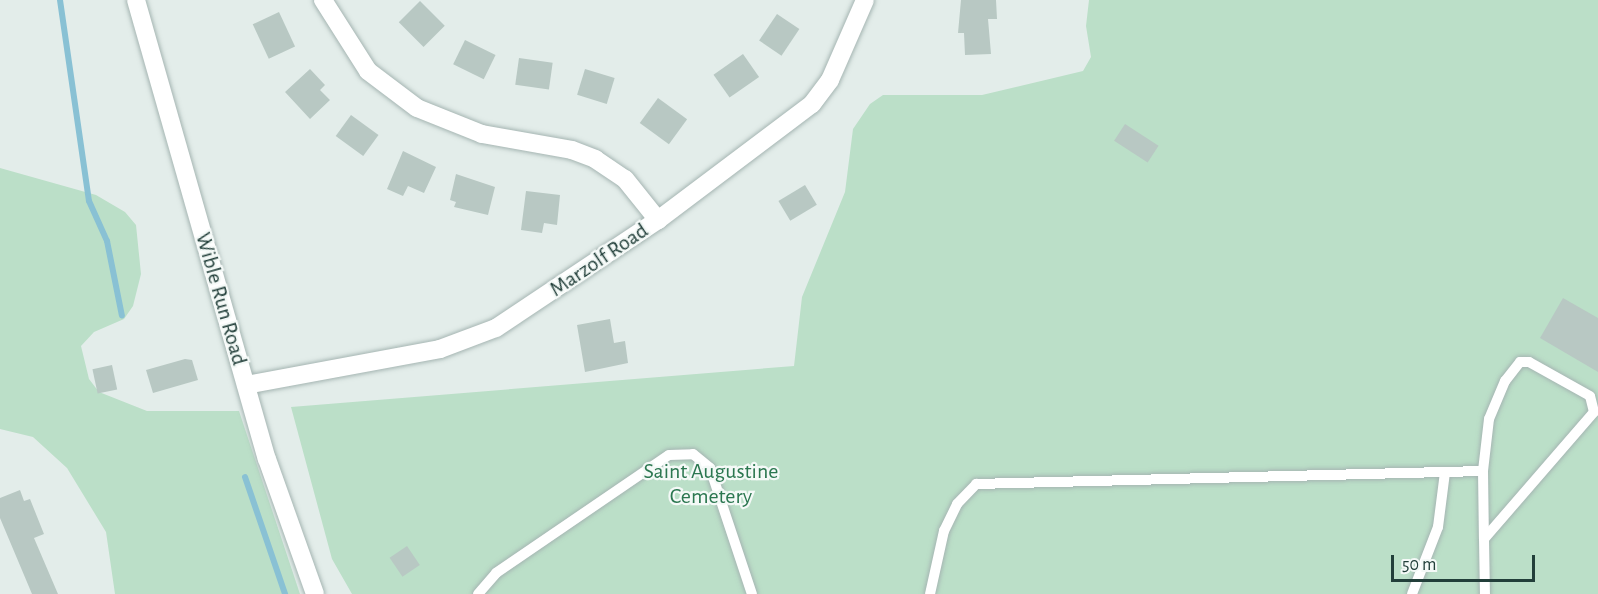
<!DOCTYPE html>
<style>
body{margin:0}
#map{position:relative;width:1598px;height:594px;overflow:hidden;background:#e3edea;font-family:"Alegreya Sans",sans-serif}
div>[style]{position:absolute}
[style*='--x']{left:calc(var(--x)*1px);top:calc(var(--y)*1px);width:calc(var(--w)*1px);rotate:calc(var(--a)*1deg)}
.green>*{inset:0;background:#bbdfc8}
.stream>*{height:6px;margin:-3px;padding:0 3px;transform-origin:3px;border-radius:3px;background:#89c1d4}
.building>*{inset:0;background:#b8c8c3;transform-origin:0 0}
.roads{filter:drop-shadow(0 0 2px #a5b5b2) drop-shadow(0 0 2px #a5b5b2)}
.service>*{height:10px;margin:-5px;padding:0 5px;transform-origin:5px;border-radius:5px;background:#fff}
.minor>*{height:18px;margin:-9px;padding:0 9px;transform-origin:9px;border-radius:9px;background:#fff}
.tertiary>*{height:18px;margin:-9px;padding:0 9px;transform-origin:9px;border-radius:9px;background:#fff}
span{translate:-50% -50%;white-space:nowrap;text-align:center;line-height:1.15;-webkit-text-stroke:4.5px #f4f9f7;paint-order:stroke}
.street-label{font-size:22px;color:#223f3a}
.park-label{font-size:22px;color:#2b7750}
.scale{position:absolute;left:1391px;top:555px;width:144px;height:27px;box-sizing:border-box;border:3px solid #223f3a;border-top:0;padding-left:8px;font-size:18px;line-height:21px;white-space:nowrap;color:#223f3a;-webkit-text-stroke:4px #f4f9f7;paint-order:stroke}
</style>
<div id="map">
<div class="green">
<i style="clip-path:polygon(1089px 0,1598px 0,1598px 594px,352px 594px,332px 559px,291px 407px,794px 366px,802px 297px,845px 192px,853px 129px,870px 104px,883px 95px,982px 95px,1083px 71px,1091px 57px,1086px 26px)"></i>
<i style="clip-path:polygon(0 168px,96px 195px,125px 212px,136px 225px,141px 274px,133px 306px,124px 319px,94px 332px,81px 346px,89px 379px,99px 392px,147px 411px,239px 411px,300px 594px,115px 594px,106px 532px,67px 468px,33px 437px,0 429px)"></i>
</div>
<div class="stream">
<i style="--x:60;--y:0;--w:203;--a:81.8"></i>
<i style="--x:89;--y:201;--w:44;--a:65.8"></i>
<i style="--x:107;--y:241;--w:76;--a:78.7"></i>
<i style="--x:245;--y:477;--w:124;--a:71.1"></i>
</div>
<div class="building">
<i style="clip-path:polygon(961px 0,996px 0,997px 19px,988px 19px,991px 54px,965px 55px,964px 33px,958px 33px)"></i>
<i style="left:420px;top:1px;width:35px;height:30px;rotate:45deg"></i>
<i style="left:279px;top:12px;width:38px;height:29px;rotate:65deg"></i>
<i style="left:777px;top:14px;width:27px;height:32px;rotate:34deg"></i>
<i style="left:465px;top:40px;width:34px;height:27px;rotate:26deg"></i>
<i style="left:743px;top:54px;width:28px;height:36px;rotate:55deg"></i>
<i style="left:519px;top:58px;width:34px;height:27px;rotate:8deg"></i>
<i style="clip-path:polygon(310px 69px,325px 85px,320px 90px,330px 100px,310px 119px,285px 92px)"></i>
<i style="left:585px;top:69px;width:31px;height:27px;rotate:17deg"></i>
<i style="left:658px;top:98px;width:36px;height:31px;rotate:36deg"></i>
<i style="left:351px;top:115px;width:34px;height:26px;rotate:36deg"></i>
<i style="left:1125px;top:124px;width:40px;height:20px;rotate:33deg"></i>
<i style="clip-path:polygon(403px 151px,436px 167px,424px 193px,408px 186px,403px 196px,387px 189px)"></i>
<i style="clip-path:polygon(456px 174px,495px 187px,488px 215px,454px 207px,456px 202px,450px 200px)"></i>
<i style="left:805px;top:185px;width:23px;height:31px;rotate:59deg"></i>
<i style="clip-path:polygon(526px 191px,560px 195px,557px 225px,544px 223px,542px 233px,521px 230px)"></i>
<i style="clip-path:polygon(1563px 298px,1598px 318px,1598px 372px,1540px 338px)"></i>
<i style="clip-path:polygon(610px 319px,614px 343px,625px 341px,628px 363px,585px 372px,577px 325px)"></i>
<i style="clip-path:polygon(185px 359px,192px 360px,198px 380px,153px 393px,146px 370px)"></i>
<i style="left:112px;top:365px;width:25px;height:20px;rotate:78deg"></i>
<i style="clip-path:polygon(20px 490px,24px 501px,30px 499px,44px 534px,34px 538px,58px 594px,32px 594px,0 518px,0 498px)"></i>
<i style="left:407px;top:546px;width:23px;height:21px;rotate:56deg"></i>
</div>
<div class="roads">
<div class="service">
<i style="--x:1484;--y:539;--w:168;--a:-49.1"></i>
<i style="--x:1594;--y:412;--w:16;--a:-104"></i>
<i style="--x:1590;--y:396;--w:70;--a:-150.9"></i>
<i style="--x:1529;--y:362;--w:9;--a:180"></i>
<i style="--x:1520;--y:362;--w:24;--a:128"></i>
<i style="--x:1505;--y:381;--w:41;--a:112.8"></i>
<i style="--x:1489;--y:419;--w:52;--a:96.6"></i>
<i style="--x:1483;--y:471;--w:68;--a:89.2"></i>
<i style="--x:1484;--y:539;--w:55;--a:89"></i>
<i style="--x:478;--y:594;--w:28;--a:-49"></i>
<i style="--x:496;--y:573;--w:209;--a:-34.3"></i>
<i style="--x:669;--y:455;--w:24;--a:-2"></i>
<i style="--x:693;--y:454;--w:22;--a:39"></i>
<i style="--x:710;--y:468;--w:133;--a:71.6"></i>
<i style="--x:930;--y:594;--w:65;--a:-77.5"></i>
<i style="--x:944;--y:531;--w:30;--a:-64"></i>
<i style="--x:957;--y:504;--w:28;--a:-46"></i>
<i style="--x:976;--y:484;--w:507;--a:-1.47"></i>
<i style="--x:1412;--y:594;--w:72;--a:-68.8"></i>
<i style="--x:1438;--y:527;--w:55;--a:-82.7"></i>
</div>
<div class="minor">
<i style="--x:323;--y:0;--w:84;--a:57.6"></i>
<i style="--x:368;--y:71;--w:61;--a:37.1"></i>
<i style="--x:417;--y:108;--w:70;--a:21.8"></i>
<i style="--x:482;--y:134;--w:91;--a:10.1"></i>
<i style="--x:572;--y:150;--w:25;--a:21"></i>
<i style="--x:595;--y:159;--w:36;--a:34"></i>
<i style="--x:625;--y:179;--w:53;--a:51.2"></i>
<i style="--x:246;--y:385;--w:197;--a:-10.5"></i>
<i style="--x:440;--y:349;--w:60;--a:-20.6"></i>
<i style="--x:496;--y:328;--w:195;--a:-33.7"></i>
<i style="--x:658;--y:220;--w:193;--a:-37"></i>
<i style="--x:812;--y:104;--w:30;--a:-53"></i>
<i style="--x:830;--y:80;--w:87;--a:-66.4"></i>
</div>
<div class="tertiary">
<i style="--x:136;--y:0;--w:477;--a:74.1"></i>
<i style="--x:267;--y:459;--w:143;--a:70.4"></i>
</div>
</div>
<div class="street-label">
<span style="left:599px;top:260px;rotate:-34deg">Marzolf Road</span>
<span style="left:221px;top:299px;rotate:74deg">Wible Run Road</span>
</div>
<div class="park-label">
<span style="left:711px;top:484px">Saint Augustine<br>Cemetery</span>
</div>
<div class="scale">50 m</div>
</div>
